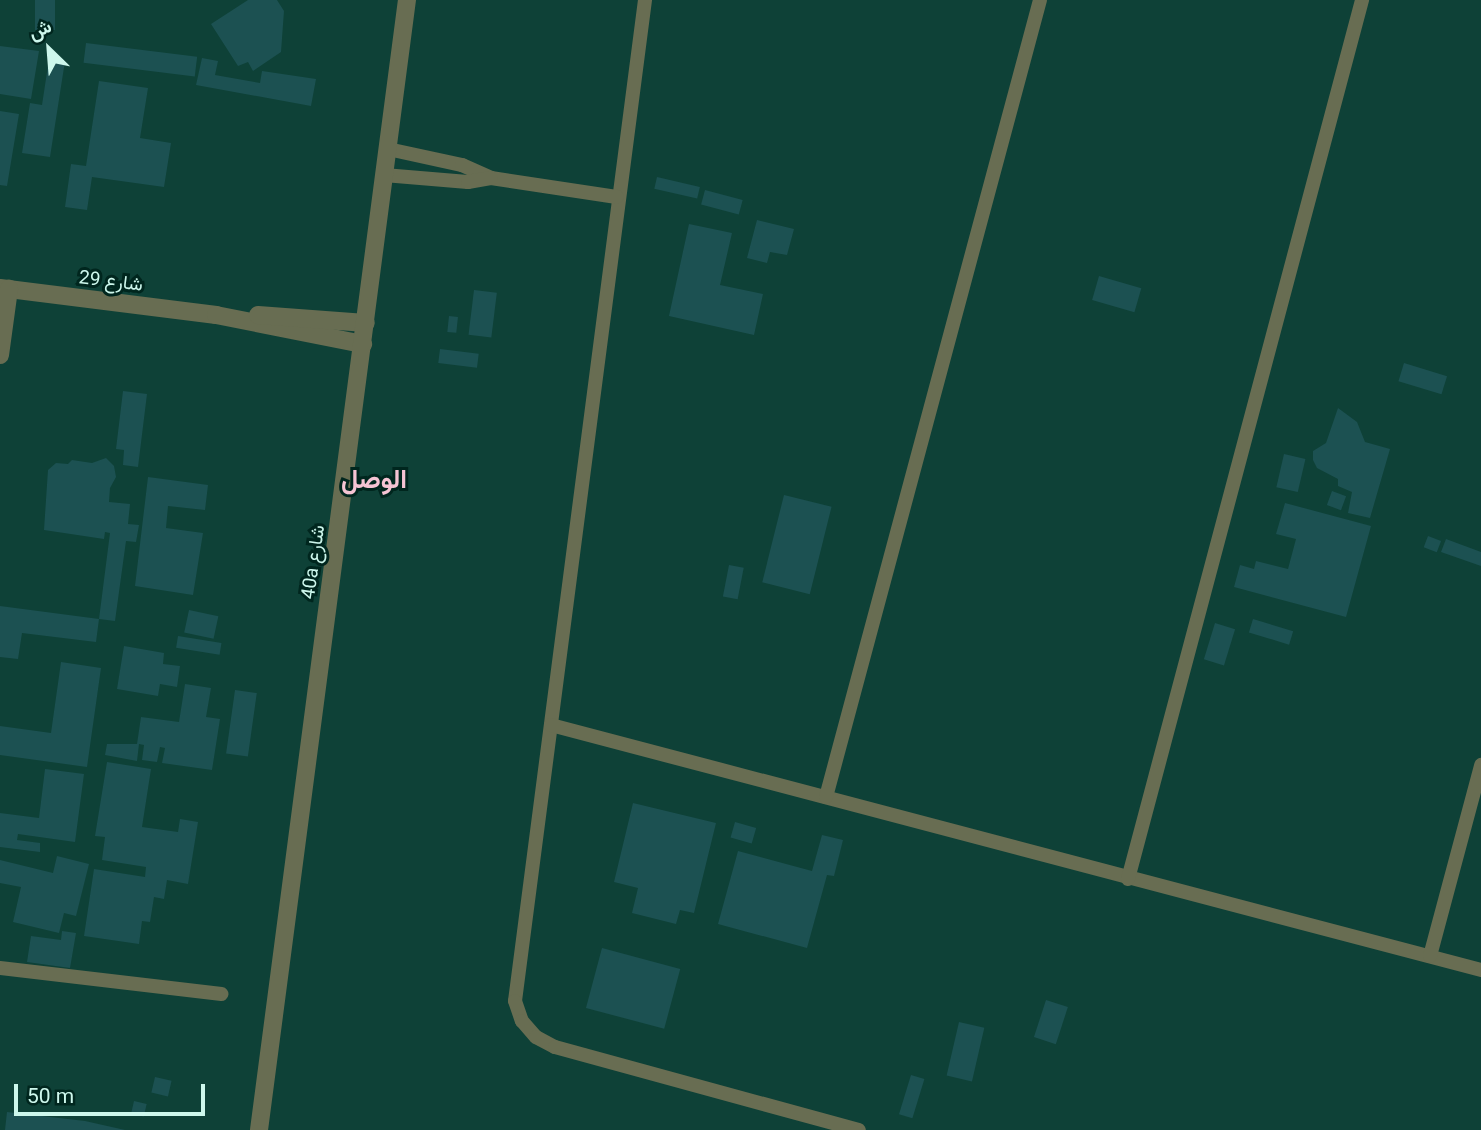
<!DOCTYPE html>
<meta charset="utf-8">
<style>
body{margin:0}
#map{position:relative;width:1481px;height:1130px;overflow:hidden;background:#0e4137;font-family:Roboto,Vazirmatn,sans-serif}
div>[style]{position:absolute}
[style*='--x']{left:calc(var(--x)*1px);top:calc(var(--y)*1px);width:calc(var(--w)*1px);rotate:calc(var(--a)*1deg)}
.building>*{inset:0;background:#1c5152;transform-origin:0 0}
.lane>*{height:14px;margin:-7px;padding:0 7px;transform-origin:7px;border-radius:7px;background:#686d52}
.street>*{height:18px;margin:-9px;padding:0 9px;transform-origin:9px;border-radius:9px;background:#686d52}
span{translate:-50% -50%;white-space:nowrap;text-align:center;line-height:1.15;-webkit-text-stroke:6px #00261e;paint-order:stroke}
.street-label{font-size:19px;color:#cdf7ec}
.district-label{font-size:26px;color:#f5c4d4;font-weight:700}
.north{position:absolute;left:14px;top:14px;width:70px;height:70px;-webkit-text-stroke:5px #00261e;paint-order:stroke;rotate:335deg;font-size:19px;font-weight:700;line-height:28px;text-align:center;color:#cdf7ec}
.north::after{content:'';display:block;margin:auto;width:24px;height:32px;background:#cdf7ec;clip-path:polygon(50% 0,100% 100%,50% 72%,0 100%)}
.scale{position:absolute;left:14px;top:1084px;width:191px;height:32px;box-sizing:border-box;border:4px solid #cdf7ec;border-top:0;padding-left:9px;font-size:21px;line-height:24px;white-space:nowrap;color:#cdf7ec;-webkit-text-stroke:5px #00261e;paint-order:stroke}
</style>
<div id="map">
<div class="building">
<i style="left:35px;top:0;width:20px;height:30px"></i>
<i style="clip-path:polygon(248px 0,277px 0,284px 11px,281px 52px,253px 71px,248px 62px,238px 66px,211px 24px)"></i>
<i style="left:86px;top:43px;width:112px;height:20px;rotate:7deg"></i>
<i style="clip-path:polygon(0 46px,39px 51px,31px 99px,0 94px)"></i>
<i style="clip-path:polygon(202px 58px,218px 61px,215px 75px,260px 83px,262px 71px,316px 79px,311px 106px,196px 85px)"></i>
<i style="clip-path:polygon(49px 59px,65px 61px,50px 157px,22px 153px,30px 103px,42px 105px)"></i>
<i style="clip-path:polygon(99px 81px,148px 88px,140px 138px,171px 143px,164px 187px,92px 177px,87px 210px,65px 207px,71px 164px,86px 166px)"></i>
<i style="clip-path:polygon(0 111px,19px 114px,7px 186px,0 185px)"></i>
<i style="left:657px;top:177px;width:44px;height:12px;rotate:13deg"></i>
<i style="left:705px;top:190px;width:39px;height:15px;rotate:15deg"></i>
<i style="clip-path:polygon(757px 220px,794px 229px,787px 255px,770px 252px,767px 263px,747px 258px)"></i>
<i style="clip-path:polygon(689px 224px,732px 233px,720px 285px,763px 294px,754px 335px,669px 316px)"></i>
<i style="left:1099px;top:276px;width:44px;height:25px;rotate:16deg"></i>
<i style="left:474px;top:290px;width:23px;height:45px;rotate:7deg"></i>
<i style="left:449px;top:316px;width:9px;height:16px;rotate:6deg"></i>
<i style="left:440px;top:349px;width:39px;height:14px;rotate:7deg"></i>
<i style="left:1404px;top:363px;width:45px;height:19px;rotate:17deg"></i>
<i style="clip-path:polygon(123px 391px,147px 394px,138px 467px,123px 465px,124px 450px,116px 449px)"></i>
<i style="clip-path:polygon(1338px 408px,1357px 422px,1365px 442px,1390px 449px,1370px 518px,1348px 513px,1352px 492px,1338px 486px,1338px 479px,1317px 468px,1313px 460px,1313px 451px,1326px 443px)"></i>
<i style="left:1284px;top:454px;width:22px;height:34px;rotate:13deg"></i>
<i style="clip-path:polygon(106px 458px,114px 466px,116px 477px,110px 488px,109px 502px,130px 504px,128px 524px,139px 525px,136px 542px,126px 541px,115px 621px,99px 619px,110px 533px,105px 532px,104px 539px,44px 530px,48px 470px,56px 463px,68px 464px,72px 460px,92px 463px)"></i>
<i style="clip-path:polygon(148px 477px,208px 485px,205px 510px,168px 506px,166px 528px,203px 533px,193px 595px,135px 586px)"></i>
<i style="left:1332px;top:491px;width:15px;height:15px;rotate:20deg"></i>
<i style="left:784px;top:495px;width:49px;height:90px;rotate:14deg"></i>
<i style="clip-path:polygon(1285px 503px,1371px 526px,1346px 617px,1234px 587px,1240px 565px,1254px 569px,1256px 561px,1288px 569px,1296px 539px,1276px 534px)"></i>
<i style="left:1428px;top:536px;width:14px;height:12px;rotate:21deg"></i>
<i style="clip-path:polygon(1446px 539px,1481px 552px,1481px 566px,1441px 552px)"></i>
<i style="left:729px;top:565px;width:15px;height:32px;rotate:11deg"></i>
<i style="clip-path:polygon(0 606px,99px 619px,96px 642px,22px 633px,18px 659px,0 657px)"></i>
<i style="left:189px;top:610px;width:30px;height:23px;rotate:12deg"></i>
<i style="left:1253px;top:619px;width:42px;height:14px;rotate:17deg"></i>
<i style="left:1215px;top:623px;width:21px;height:38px;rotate:17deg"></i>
<i style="left:178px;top:636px;width:44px;height:12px;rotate:9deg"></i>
<i style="clip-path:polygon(124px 646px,164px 653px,163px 664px,180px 666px,177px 687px,160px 684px,158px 696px,117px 689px)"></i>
<i style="clip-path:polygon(61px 662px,101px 668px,87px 767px,0 755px,0 726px,51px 733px)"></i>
<i style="clip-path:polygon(185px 684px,211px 688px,206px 717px,220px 719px,212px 770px,162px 763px,165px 748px,160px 747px,157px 762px,142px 760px,144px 745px,139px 744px,137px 761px,105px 755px,107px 744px,137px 744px,141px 717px,179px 722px)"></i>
<i style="left:235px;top:690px;width:22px;height:64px;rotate:8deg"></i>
<i style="clip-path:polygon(107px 762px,151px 769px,142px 827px,178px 832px,180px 819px,198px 822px,188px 884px,167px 880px,164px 899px,154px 897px,150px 922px,142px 921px,139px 944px,84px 936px,94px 869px,145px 877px,146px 867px,102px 860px,105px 837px,95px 836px)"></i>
<i style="clip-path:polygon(45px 769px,84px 774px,75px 842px,18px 834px,17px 840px,40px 843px,40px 852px,0 847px,0 813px,39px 818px)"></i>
<i style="clip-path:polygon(633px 803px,716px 823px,694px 913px,680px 910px,676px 924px,632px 913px,638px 888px,614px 882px)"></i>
<i style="left:735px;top:822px;width:22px;height:16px;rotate:16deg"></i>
<i style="clip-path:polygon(822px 835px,843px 840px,834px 876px,827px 875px,807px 948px,718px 924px,738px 851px,812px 871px)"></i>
<i style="clip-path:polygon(57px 856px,89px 864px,76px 916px,64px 913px,59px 933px,13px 922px,21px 887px,0 883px,0 860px,53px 873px)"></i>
<i style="clip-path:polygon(62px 931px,76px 933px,70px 968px,27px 962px,31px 936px,61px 940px)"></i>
<i style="left:602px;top:948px;width:81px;height:62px;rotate:15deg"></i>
<i style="left:1046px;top:1000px;width:23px;height:39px;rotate:18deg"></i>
<i style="left:959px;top:1022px;width:26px;height:55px;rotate:13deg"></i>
<i style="left:911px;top:1075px;width:14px;height:41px;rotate:17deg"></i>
<i style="left:155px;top:1077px;width:17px;height:16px;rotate:13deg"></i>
<i style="left:134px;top:1101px;width:13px;height:13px;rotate:13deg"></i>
<i style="clip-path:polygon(7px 1112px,85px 1121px,125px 1130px,5px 1130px)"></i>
</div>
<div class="lane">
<i style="--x:645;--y:0;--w:1009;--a:97.4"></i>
<i style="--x:515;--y:1001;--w:21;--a:71"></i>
<i style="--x:522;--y:1021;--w:21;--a:49"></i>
<i style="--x:536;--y:1037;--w:21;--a:28"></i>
<i style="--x:555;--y:1047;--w:315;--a:15.3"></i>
<i style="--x:388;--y:149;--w:76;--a:12.2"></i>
<i style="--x:462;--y:165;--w:32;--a:24"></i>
<i style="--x:491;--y:178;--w:127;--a:8.6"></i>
<i style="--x:384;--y:175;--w:84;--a:4.8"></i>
<i style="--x:468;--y:182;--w:23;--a:-10"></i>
<i style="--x:551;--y:725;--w:962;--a:14.76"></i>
<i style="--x:826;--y:797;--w:825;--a:-74.97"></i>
<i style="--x:1128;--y:879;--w:910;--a:-75.09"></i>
<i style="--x:1430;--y:956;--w:198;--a:-75"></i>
<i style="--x:0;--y:968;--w:223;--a:6.7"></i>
</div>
<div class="street">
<i style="--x:0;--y:288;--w:218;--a:7.1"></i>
<i style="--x:216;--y:315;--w:150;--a:11.2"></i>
<i style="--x:258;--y:315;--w:108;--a:4.2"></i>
<i style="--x:0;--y:355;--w:67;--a:-82.2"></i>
<i style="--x:259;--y:1130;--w:1140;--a:-82.54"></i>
</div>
<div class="street-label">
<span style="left:111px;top:281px;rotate:7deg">شارع 29</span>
<span style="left:313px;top:562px;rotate:-82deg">40a شارع</span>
</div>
<div class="district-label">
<span style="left:374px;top:480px">الوصل</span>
</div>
<div class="north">ش</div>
<div class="scale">50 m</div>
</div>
